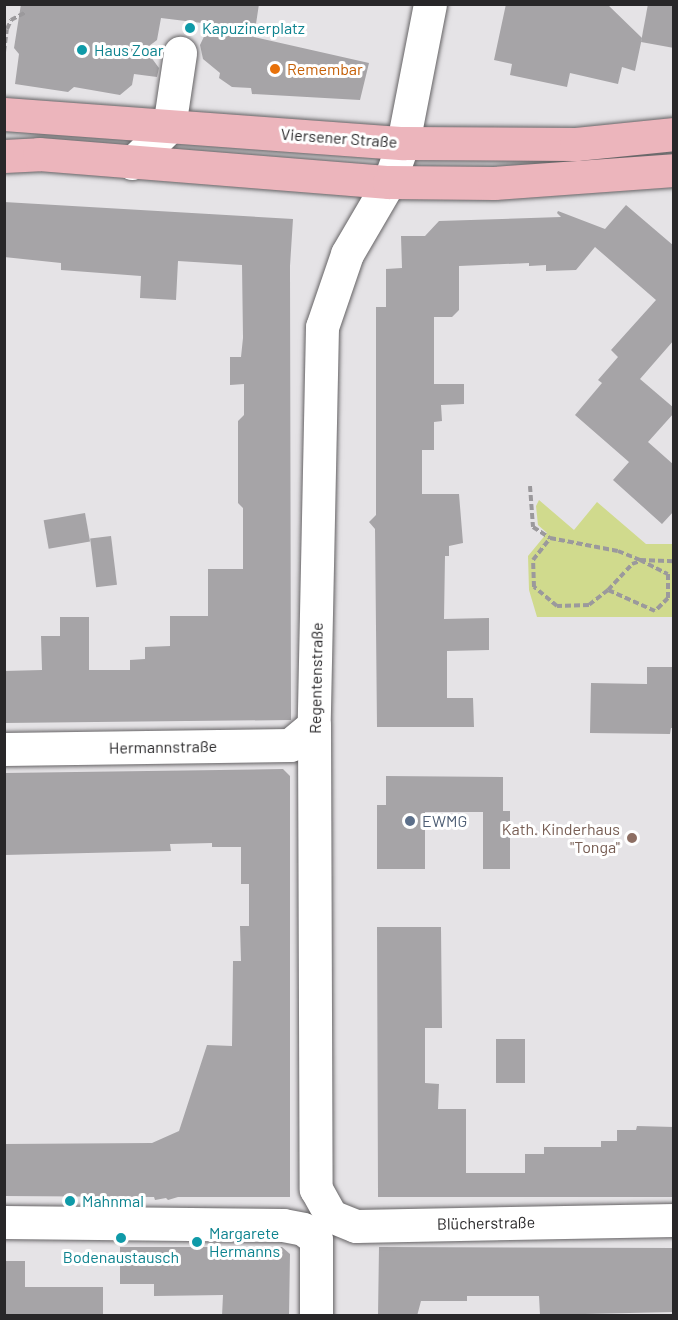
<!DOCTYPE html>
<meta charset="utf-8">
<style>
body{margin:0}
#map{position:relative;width:678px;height:1320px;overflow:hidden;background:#e5e3e6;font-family:Barlow,sans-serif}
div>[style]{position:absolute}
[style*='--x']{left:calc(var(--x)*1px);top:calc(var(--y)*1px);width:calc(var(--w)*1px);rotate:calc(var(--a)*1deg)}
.green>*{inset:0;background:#d0da8d}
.building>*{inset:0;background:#a6a4a7;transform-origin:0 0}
.path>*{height:4px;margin-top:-2px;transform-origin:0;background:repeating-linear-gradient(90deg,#9b999c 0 6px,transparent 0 9px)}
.roads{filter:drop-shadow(0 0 2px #656365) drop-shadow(0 0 2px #656365)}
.minor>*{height:33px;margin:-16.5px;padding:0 16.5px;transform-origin:16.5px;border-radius:16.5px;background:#fff}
.major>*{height:33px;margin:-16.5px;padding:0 16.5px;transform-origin:16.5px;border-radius:16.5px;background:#ecb5bc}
.dots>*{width:16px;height:16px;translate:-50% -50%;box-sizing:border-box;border:3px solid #fff;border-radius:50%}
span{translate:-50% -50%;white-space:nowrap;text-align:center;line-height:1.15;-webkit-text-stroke:6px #fff;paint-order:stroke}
.culture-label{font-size:16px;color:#0d838f}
.left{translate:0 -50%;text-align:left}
.food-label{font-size:16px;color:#c56008}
.street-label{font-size:16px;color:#282729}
.service-label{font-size:16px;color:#4e5e75}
.education-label{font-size:16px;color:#785e54}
.right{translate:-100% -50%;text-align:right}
.frame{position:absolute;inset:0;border:6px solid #282729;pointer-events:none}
</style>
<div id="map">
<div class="green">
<i style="clip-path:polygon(539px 500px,574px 530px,597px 502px,646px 544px,673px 544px,673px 617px,537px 617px,529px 590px,528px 556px,547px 533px,538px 525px,536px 506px)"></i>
</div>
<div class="building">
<i style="clip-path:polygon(21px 4px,259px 4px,254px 37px,369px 63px,360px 100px,252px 94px,251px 88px,232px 87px,219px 78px,220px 73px,203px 59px,200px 45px,210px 24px,161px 18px,157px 40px,145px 49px,159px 68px,157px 77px,134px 74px,132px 85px,120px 95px,74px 87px,68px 92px,15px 84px,19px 54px,14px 48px)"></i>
<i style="clip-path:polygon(506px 4px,607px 4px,642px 38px,635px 71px,622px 67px,618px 84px,570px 73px,567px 87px,510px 75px,512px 64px,494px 60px)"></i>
<i style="clip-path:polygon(648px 4px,674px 4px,674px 48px,641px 42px)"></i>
<i style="clip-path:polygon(4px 202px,293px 219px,290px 266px,291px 720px,4px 723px,4px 671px,42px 670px,41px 636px,60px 636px,60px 617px,89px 617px,89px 670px,130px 670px,130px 660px,145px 659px,145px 647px,170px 646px,170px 616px,208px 616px,208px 569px,243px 569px,243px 508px,238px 503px,238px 421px,244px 415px,244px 384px,230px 385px,230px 357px,241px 357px,243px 338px,242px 265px,178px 261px,176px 300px,140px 298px,141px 276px,61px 270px,61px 263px,4px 257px)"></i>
<i style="clip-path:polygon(626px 205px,674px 246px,674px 340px,640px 379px,674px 408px,674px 413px,648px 442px,674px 465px,674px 511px,662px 524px,613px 480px,629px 462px,575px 415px,602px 383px,598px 380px,618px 357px,611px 350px,656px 300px,595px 247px,576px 270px,546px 271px,546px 265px,529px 266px,529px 263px,459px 266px,459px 310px,452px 317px,434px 317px,434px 384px,464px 384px,464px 404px,441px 405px,442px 421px,434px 422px,434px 450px,422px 450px,422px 494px,459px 494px,463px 543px,449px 546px,449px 556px,445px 556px,444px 619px,489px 618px,489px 650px,447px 651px,447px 698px,473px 698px,474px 727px,377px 727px,375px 529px,369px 522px,376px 515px,376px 307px,386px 307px,386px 269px,402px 268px,401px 236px,425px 236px,439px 221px,561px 217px,557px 213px,558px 211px,605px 229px)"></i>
<i style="left:85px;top:513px;width:29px;height:42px;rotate:80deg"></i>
<i style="left:111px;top:536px;width:49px;height:21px;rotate:83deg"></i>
<i style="clip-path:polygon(647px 667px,674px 667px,674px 728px,671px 728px,670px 734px,590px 733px,591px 683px,647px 684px)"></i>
<i style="clip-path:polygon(283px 769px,290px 776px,290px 1197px,178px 1197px,168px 1200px,166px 1198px,155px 1200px,154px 1197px,4px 1196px,4px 1144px,152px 1143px,179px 1131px,207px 1045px,232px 1046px,233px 961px,241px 961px,240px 926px,249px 926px,249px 884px,241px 884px,241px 847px,212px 847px,212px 843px,170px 844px,171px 851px,4px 855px,4px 773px)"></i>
<i style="clip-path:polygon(386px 776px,503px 777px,503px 811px,510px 811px,510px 869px,483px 869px,483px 812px,425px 812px,425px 869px,377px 869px,377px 805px,386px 805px)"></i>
<i style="clip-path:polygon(377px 927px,441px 927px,442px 1028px,425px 1028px,425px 1083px,439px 1084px,438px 1109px,466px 1109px,466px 1173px,525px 1173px,525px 1154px,544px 1154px,544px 1147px,601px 1147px,601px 1141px,617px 1141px,617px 1130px,636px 1130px,637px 1126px,674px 1127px,674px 1197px,378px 1197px)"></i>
<i style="left:496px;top:1039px;width:29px;height:44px"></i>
<i style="clip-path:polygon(120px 1247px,282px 1247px,290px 1254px,289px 1316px,222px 1316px,223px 1295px,154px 1296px,154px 1284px,120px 1284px)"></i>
<i style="clip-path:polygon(379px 1247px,674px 1248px,674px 1312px,540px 1315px,539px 1296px,467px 1296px,467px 1301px,421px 1301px,417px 1316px,378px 1316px)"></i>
<i style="clip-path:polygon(4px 1261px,25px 1261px,25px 1287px,103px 1287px,103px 1316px,4px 1316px)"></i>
</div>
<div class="path">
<i style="--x:4;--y:52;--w:23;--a:-83"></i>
<i style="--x:7;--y:29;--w:10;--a:-66"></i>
<i style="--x:11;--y:20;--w:17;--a:-28"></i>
<i style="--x:530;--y:486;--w:41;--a:85.8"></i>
<i style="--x:533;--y:527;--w:20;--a:33"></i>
<i style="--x:640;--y:560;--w:31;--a:27"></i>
<i style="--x:668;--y:574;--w:24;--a:90"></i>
<i style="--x:668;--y:598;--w:18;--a:135"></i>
<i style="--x:655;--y:611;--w:51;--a:-155.9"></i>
<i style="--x:608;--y:590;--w:24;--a:142"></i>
<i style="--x:589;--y:605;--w:32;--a:178"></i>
<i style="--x:557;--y:606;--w:30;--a:-140"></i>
<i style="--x:534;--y:587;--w:27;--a:-92"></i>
<i style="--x:533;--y:560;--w:28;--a:-52"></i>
<i style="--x:550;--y:538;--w:69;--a:10.8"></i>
<i style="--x:618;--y:551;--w:24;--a:22"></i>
<i style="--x:640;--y:560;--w:34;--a:2"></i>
<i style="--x:608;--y:590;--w:35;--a:-47"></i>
<i style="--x:632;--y:564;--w:9;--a:-21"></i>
</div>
<div class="roads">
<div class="minor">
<i style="--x:430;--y:4;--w:142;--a:101"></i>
<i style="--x:403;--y:143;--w:41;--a:109.7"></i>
<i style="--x:389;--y:182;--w:83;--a:120.3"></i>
<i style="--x:347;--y:254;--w:77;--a:108.9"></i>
<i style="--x:322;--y:327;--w:398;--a:91.2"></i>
<i style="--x:314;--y:725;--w:464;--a:89.8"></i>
<i style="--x:316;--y:1189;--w:31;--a:61"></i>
<i style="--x:331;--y:1216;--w:27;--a:22"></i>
<i style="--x:356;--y:1226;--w:318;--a:-1.1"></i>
<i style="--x:132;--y:163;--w:52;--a:-44.2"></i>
<i style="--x:169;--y:127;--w:75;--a:-81.5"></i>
<i style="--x:4;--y:749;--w:286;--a:-0.8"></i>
<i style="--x:290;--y:745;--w:31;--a:-40"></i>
<i style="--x:4;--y:1222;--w:279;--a:0.6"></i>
<i style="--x:283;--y:1225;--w:20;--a:11"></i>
<i style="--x:303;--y:1229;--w:16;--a:38"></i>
<i style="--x:316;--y:1239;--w:77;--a:90"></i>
</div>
<div class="major">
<i style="--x:4;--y:114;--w:400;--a:4.2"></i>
<i style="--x:403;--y:143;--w:173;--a:0.3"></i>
<i style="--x:576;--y:144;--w:99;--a:-5.8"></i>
<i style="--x:4;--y:156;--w:35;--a:-3"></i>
<i style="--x:39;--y:154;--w:351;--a:4.6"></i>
<i style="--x:389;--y:182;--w:105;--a:0.5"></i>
<i style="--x:494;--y:183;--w:180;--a:-4.1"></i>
</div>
</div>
<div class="dots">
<i style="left:190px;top:28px;background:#0f9aa8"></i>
<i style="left:82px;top:50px;background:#0f9aa8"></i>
<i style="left:275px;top:69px;background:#e8710a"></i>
<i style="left:410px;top:821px;background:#5c6f8a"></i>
<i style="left:632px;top:838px;background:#8d6e63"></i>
<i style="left:70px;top:1201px;background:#0f9aa8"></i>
<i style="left:121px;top:1238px;background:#0f9aa8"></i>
<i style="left:197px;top:1242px;background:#0f9aa8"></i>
</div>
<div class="culture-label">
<span class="left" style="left:202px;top:28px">Kapuzinerplatz</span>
<span class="left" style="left:94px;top:50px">Haus Zoar</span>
<span class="left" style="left:82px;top:1201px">Mahnmal</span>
<span class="left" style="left:209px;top:1242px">Margarete<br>Hermanns</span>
<span style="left:121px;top:1257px">Bodenaustausch</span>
</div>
<div class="food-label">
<span class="left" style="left:287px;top:69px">Remembar</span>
</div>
<div class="street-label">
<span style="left:339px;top:138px;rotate:4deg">Viersener Straße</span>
<span style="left:316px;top:678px;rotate:-89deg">Regentenstraße</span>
<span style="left:163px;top:747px;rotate:-1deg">Hermannstraße</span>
<span style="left:486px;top:1223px;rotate:-1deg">Blücherstraße</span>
</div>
<div class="service-label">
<span class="left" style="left:422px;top:821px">EWMG</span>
</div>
<div class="education-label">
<span class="right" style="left:620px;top:838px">Kath. Kinderhaus<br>"Tonga"</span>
</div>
<div class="frame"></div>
</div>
